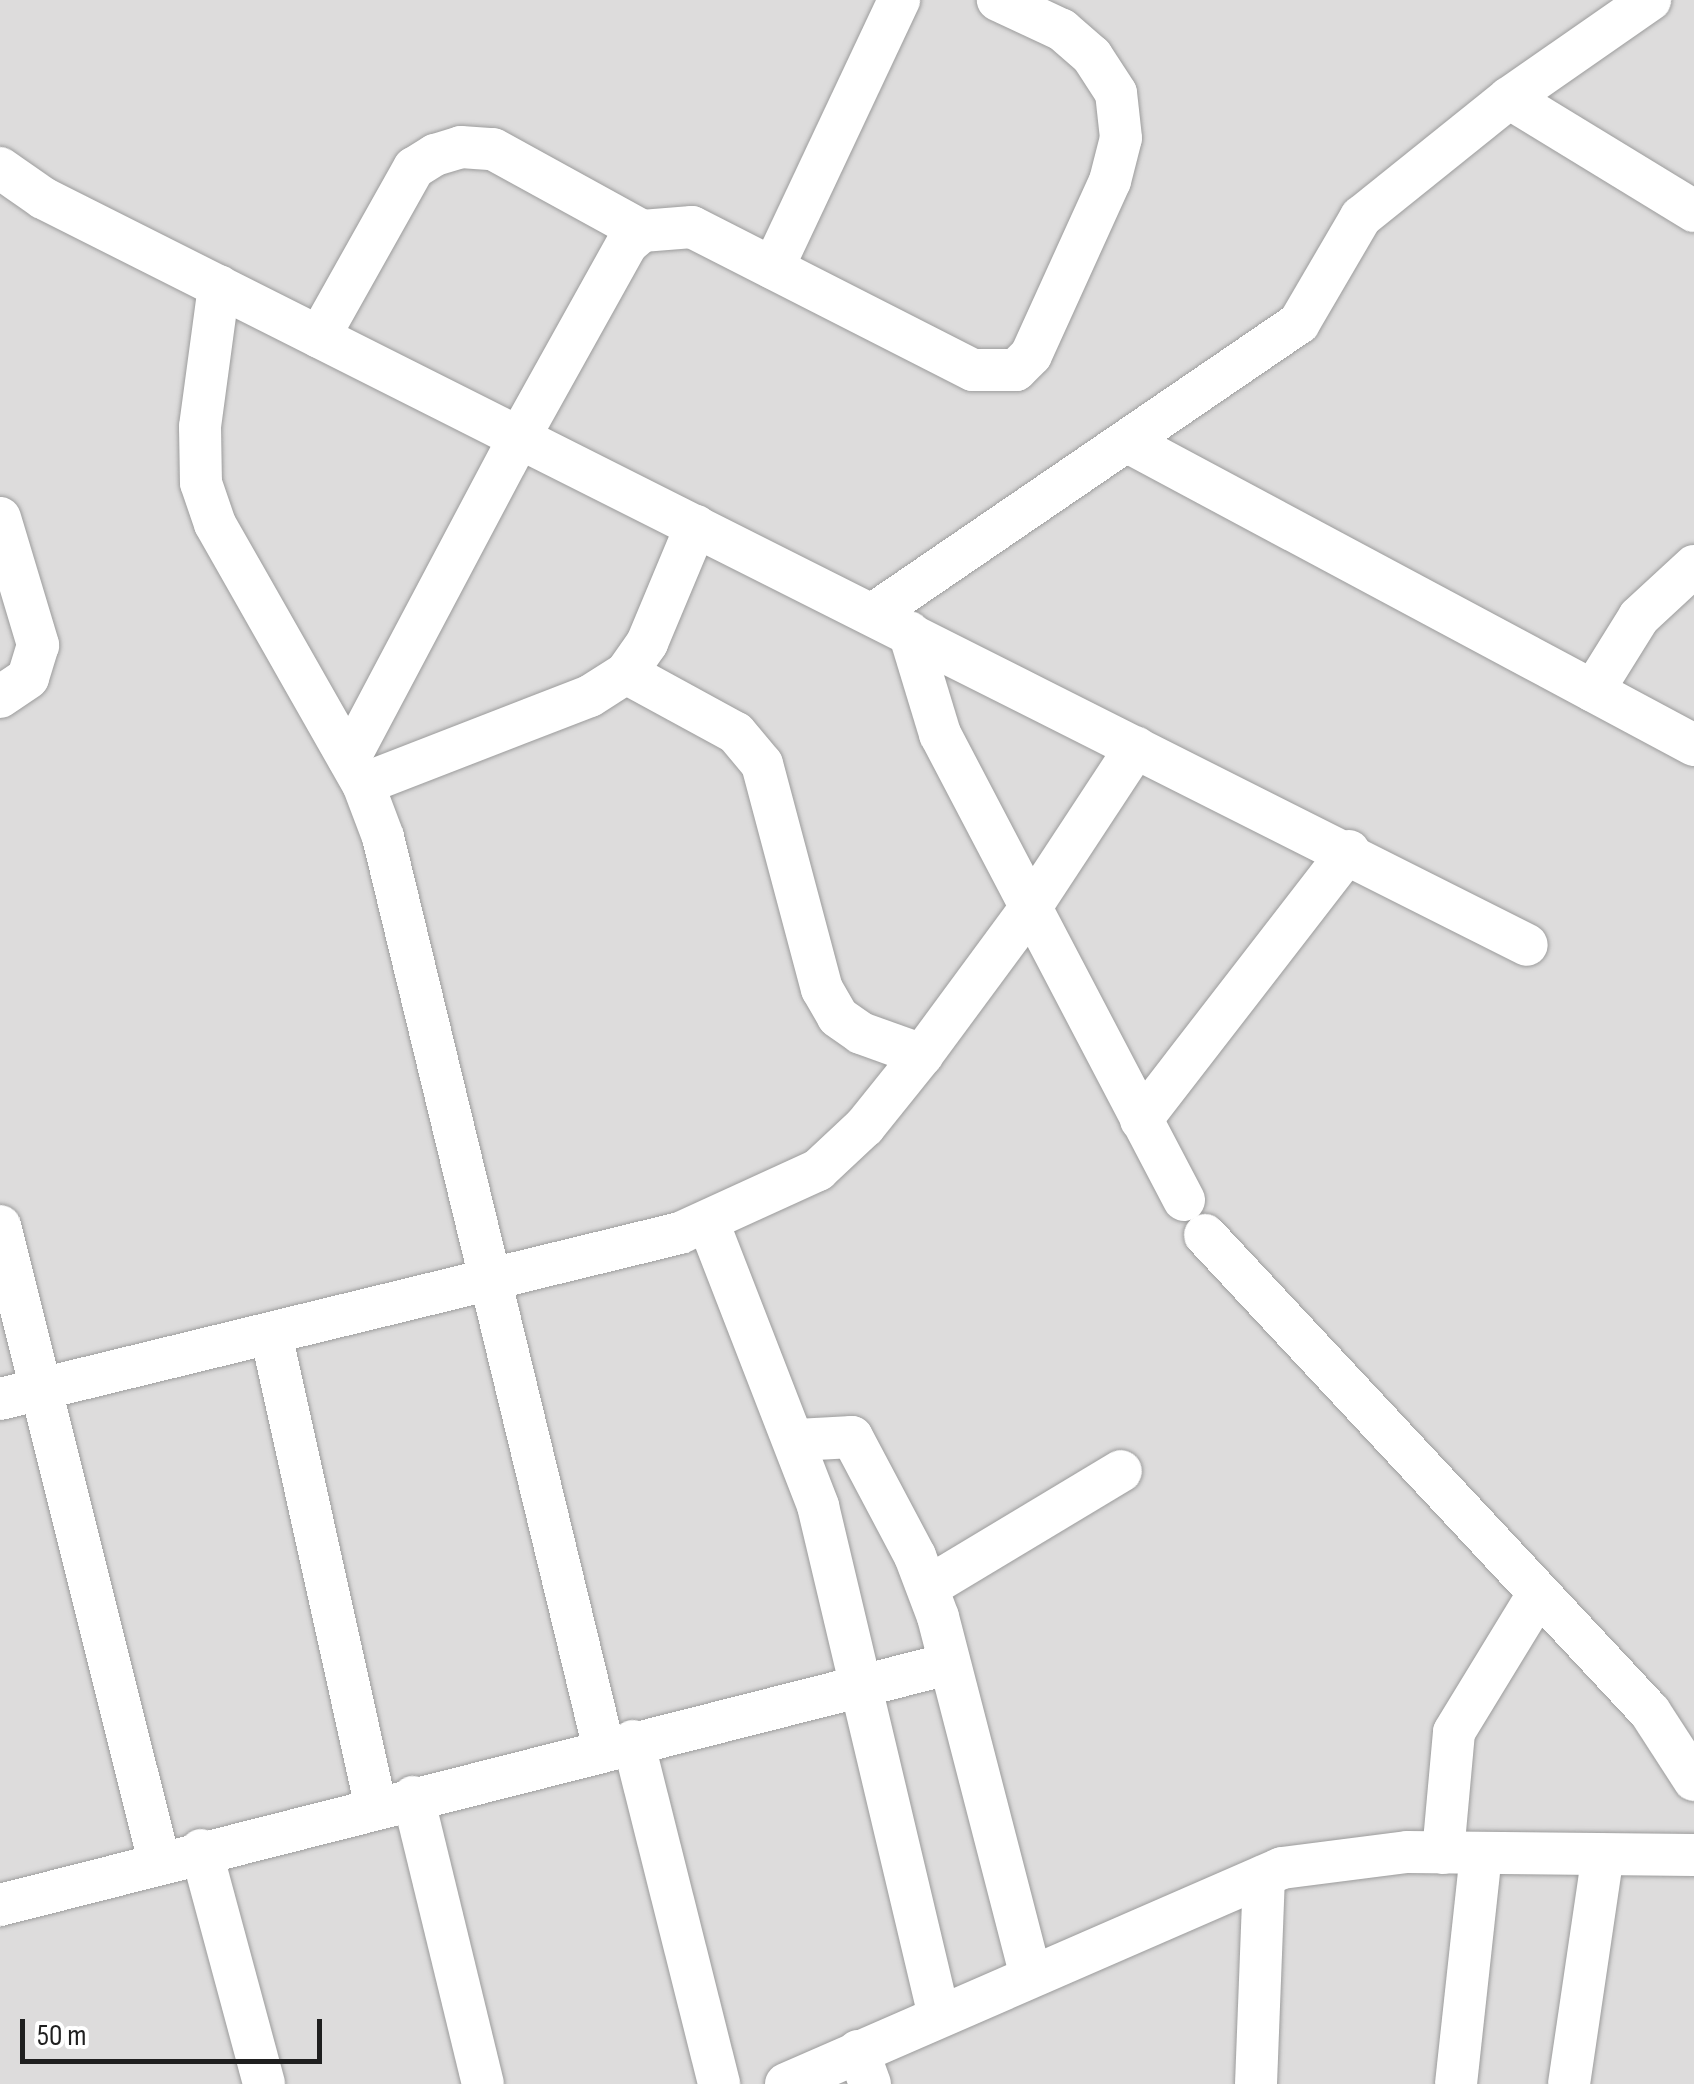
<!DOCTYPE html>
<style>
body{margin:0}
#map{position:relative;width:1694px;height:2084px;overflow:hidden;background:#efeae6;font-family:"Sofia Sans Condensed",sans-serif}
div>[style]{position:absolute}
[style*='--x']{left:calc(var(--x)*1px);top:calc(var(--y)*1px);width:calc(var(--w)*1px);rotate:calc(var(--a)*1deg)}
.residential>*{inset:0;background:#dddcdc;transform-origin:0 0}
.roads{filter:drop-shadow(0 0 2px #9c9c9c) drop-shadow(0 0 2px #9c9c9c)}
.street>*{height:42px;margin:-21px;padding:0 21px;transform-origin:21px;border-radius:21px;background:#fff}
span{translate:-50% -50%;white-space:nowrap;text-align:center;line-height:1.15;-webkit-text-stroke:10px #fff;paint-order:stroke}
.scale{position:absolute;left:20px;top:2019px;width:302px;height:45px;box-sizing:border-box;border:5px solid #1f1f1f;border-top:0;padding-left:12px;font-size:30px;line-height:35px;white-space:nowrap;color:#1f1f1f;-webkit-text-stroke:8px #fff;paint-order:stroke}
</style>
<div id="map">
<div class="residential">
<i style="left:0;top:0;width:1694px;height:2084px"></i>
</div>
<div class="roads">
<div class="street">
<i style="--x:1509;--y:98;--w:217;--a:31.4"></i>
<i style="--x:0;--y:168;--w:52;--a:34.9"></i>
<i style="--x:43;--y:198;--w:1661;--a:26.72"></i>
<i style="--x:773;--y:268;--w:296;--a:-64.8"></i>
<i style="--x:219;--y:286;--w:142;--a:97.7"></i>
<i style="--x:200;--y:427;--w:56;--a:89"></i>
<i style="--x:201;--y:483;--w:43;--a:71.1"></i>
<i style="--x:215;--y:524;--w:299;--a:60.4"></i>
<i style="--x:363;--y:784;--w:57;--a:69.3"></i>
<i style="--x:383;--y:837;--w:938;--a:76.38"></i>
<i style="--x:319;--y:337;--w:194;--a:-60.7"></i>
<i style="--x:414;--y:168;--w:25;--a:-32"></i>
<i style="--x:435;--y:155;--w:27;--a:-17"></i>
<i style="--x:461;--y:147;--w:32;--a:4"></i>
<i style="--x:493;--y:149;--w:170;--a:28.8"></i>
<i style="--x:1128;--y:442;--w:642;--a:28.16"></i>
<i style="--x:0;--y:518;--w:133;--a:73.3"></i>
<i style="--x:38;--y:645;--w:34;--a:107"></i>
<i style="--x:28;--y:678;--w:34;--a:146"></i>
<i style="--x:873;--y:614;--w:516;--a:-34.34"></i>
<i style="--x:1299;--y:323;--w:123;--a:-59.7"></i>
<i style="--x:1361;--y:217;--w:190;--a:-38.8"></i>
<i style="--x:1509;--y:98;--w:172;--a:-34.8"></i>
<i style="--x:909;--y:632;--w:107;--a:73.1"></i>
<i style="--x:940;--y:734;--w:526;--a:62.36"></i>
<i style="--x:626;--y:673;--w:125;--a:28.6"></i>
<i style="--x:736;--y:733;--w:40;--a:50"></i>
<i style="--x:762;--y:764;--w:233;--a:75.1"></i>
<i style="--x:822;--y:989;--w:32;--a:60"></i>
<i style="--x:838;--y:1017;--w:28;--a:35"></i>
<i style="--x:861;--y:1033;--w:65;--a:19.8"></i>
<i style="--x:1593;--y:691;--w:87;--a:-58.1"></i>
<i style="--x:1639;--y:617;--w:75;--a:-42.8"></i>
<i style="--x:349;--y:759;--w:365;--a:-62.1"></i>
<i style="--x:520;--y:436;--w:220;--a:-60.9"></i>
<i style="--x:627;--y:244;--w:20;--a:-41"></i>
<i style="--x:642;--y:231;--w:50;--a:-4.6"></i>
<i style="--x:692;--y:227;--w:315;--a:27"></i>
<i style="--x:973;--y:370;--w:43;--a:0"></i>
<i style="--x:1016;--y:370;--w:21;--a:-45"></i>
<i style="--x:1031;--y:355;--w:191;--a:-65.6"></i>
<i style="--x:1110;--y:181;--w:44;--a:-75.7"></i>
<i style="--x:1121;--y:138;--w:45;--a:-96.3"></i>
<i style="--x:1116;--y:93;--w:44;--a:-123"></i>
<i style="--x:1092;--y:56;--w:40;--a:-139"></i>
<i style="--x:1062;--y:30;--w:71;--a:-154.9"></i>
<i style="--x:363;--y:784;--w:243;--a:-21.2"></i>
<i style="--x:590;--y:696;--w:43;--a:-32.6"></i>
<i style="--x:626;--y:673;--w:37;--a:-55"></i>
<i style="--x:647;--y:643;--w:127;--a:-67.3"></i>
<i style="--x:1141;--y:1120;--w:340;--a:-52.3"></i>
<i style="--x:708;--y:1222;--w:305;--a:68.8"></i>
<i style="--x:818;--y:1506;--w:524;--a:76.65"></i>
<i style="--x:0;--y:1226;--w:655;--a:75.94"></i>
<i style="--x:1205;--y:1235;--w:652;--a:46.99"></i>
<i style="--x:1650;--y:1712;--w:81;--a:57.1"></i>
<i style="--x:271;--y:1334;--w:485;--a:77.5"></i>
<i style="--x:0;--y:1399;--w:700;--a:-13.72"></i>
<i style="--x:680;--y:1233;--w:152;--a:-24.5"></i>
<i style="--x:818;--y:1170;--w:64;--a:-43.1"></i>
<i style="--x:865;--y:1126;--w:91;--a:-51.2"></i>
<i style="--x:922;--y:1055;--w:184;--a:-53.6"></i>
<i style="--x:1031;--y:907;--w:191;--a:-56.7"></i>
<i style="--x:797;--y:1440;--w:55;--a:-3.1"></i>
<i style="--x:852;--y:1437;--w:135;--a:62.1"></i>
<i style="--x:915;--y:1556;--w:65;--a:69.3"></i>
<i style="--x:938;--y:1617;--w:371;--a:75.5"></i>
<i style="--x:928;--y:1587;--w:225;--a:-31"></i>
<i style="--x:633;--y:1741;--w:354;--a:75.9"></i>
<i style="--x:413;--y:1797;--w:295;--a:76.3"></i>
<i style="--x:201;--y:1850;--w:242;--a:74.9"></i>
<i style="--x:1443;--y:1853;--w:121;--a:-84.8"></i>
<i style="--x:1454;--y:1732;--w:159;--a:-58.6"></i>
<i style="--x:0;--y:1905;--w:978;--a:-14.26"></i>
<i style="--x:858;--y:2051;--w:35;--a:70"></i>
<i style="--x:786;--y:2084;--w:541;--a:-23.53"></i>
<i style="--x:1282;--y:1868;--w:126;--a:-7.3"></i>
<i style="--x:1407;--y:1852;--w:287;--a:0.6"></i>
<i style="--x:1256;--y:2084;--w:208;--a:-87.8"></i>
<i style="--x:1456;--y:2084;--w:232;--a:-83.8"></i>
<i style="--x:1569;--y:2084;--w:232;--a:-81.6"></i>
</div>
</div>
<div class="scale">50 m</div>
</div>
